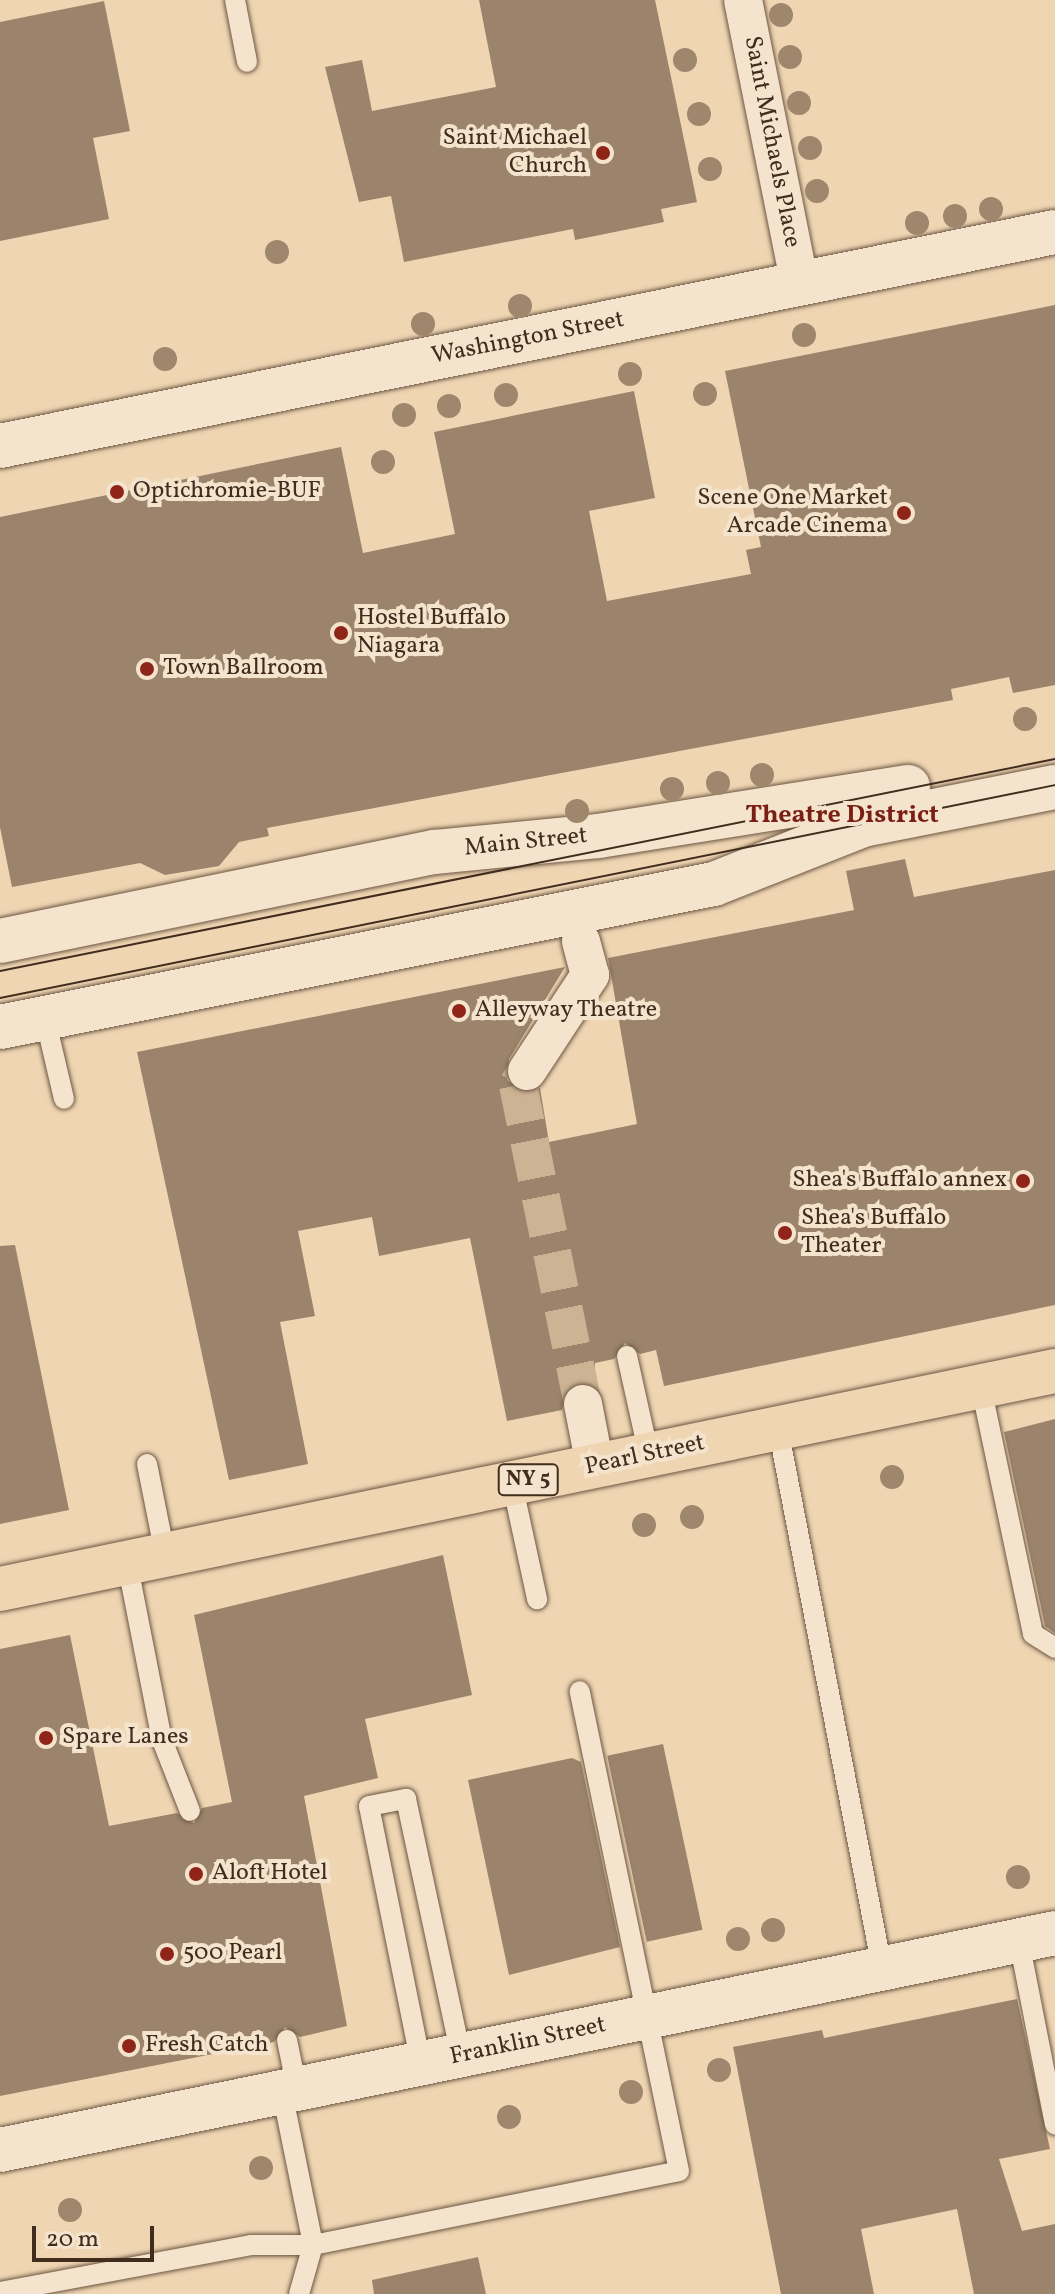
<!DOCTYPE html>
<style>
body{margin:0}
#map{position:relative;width:1055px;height:2294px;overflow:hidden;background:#efd5b2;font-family:Vollkorn,serif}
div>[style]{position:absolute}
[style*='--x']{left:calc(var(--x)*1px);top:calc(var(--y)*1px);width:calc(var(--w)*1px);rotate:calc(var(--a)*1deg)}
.building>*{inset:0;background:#9b846b;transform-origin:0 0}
.street-tunnel>*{height:38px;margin-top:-19px;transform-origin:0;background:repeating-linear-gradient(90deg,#ccb394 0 38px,transparent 0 57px)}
.roads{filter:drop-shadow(0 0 2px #6c5643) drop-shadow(0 0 2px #6c5643)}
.lane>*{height:20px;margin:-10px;padding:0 10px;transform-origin:10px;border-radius:10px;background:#f5e4cd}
.street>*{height:38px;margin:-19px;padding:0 19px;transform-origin:19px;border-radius:19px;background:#f5e4cd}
.secondary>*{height:44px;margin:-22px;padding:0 22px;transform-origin:22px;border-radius:22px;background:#f5e4cd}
.primary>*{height:44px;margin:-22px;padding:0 22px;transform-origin:22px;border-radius:22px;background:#efd5b2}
.tram>*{height:2px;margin:-1px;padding:0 1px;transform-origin:1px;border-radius:1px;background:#412c1e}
.trees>*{width:24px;height:24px;margin:-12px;border-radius:50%;background:#9f876e}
.dots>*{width:22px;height:22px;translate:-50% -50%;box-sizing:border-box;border:4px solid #f5e4cd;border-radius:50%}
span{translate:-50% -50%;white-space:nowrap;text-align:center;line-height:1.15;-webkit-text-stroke:8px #f5e4cd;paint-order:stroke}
.shield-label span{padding:2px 6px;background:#f5e4cd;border:2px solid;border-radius:6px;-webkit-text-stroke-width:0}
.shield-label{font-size:22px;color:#412c1e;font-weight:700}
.poi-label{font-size:24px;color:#412c1e}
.right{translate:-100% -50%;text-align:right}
.left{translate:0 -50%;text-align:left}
.street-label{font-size:24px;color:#412c1e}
.neighbourhood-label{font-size:26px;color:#7a1f14;font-weight:700}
.scale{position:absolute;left:32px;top:2226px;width:122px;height:36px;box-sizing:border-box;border:4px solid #412c1e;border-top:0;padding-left:10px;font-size:24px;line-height:28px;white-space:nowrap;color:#412c1e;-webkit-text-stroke:6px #f5e4cd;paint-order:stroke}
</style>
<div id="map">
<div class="building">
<i style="clip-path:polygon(479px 0,655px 0,697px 202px,661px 209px,664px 222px,575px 240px,573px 229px,404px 262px,391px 196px,359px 202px,325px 67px,362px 60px,372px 111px,496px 87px)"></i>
<i style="clip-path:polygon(104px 1px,130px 131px,93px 138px,109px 219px,0 241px,0 22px)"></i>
<i style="clip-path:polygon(1055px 305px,1055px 685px,1013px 693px,1009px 677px,951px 689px,953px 700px,267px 828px,269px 836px,239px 842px,219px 866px,165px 875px,140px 863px,12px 887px,0 827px,0 517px,341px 447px,363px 553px,455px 534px,434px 432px,634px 391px,655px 498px,589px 511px,607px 601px,751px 574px,746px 550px,761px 547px,725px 371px)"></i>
<i style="clip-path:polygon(905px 859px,914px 897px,1055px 870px,1055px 1305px,664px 1386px,656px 1350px,640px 1354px,625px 1343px,614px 1359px,595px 1363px,595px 1386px,568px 1388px,562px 1410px,507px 1421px,470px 1238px,379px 1256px,372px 1217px,298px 1231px,315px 1316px,280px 1322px,308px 1464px,229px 1480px,137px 1052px,565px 967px,509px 1059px,507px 1080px,525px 1093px,540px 1088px,549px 1142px,637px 1124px,608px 958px,854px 910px,846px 871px)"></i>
<i style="clip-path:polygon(15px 1245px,69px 1510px,0 1524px,0 1246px)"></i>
<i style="clip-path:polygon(1055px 1419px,1055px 1633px,1045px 1626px,1004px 1432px)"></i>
<i style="clip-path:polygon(443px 1555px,472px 1695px,365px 1719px,378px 1778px,304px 1796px,347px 2026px,300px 2037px,285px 2027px,274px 2042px,0 2096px,0 1649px,70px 1635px,109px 1826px,177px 1813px,194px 1823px,202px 1808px,232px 1802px,194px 1615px)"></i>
<i style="left:663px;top:1744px;width:190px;height:57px;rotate:78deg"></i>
<i style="clip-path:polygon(572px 1758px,581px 1762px,620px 1947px,509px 1975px,468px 1780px)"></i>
<i style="clip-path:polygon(1017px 1999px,1050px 2149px,999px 2159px,1022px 2231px,1055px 2224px,1055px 2294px,974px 2294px,957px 2209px,861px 2229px,874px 2294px,781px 2294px,733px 2047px,822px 2030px,824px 2038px)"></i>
<i style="clip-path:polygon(478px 2257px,486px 2294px,374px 2294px,372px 2280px)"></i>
</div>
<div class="street-tunnel">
<i style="--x:527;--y:1071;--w:17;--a:123"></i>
<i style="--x:518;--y:1085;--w:326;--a:78.5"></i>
</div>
<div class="roads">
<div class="lane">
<i style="--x:235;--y:0;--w:63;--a:79"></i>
<i style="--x:45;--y:1018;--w:83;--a:76.8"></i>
<i style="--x:627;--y:1356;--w:101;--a:77.5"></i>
<i style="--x:981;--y:1387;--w:252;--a:78.1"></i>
<i style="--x:1033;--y:1634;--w:26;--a:32"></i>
<i style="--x:778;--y:1428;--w:550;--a:79.1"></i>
<i style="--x:147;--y:1464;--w:92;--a:78.7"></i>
<i style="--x:512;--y:1483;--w:119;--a:77.8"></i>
<i style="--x:127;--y:1562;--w:181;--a:78.9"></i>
<i style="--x:162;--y:1740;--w:76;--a:68.5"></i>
<i style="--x:1019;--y:1941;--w:187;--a:78.9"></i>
<i style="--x:287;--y:2040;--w:50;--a:78.5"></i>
<i style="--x:421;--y:2064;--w:263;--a:-101.4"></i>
<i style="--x:369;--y:1806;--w:38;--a:-11"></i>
<i style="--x:406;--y:1799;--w:263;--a:77.9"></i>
<i style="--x:282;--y:2092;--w:156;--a:78.5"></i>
<i style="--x:313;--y:2245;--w:51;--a:105.9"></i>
<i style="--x:0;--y:2292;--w:255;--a:-10.6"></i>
<i style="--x:251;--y:2245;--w:62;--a:0"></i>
<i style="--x:313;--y:2245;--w:373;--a:-11.4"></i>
<i style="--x:679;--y:2171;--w:490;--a:-101.7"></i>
</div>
<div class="street">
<i style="--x:743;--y:0;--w:290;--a:78.7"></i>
<i style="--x:527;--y:1071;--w:115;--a:-56.7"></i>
<i style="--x:590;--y:975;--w:35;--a:-105"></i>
<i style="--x:583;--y:1404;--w:63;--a:79"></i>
</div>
<div class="secondary">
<i style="--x:0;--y:446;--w:1076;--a:-11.47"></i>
<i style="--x:0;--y:941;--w:444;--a:-11.6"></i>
<i style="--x:435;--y:852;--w:164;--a:-5.6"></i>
<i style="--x:598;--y:836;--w:314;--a:-9"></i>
<i style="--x:0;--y:1027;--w:728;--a:-11.33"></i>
<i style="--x:714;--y:884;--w:160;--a:-21.6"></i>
<i style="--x:863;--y:825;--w:196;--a:-11.2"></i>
<i style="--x:0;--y:2150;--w:1077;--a:-11.62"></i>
</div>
<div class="primary">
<i style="--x:0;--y:1589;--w:1077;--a:-11.68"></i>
</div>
</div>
<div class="tram">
<i style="--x:0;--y:971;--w:1076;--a:-11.36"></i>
<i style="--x:0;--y:998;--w:1076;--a:-11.41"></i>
</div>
<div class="trees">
<i style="left:781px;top:15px"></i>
<i style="left:790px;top:57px"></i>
<i style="left:685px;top:60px"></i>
<i style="left:799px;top:103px"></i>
<i style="left:699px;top:114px"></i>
<i style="left:810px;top:148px"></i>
<i style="left:710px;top:169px"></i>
<i style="left:817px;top:191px"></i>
<i style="left:991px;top:209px"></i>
<i style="left:955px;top:216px"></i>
<i style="left:917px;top:223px"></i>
<i style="left:277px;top:252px"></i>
<i style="left:520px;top:306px"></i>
<i style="left:423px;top:324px"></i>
<i style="left:804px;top:335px"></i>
<i style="left:165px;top:359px"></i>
<i style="left:630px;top:374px"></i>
<i style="left:705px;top:394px"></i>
<i style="left:506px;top:395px"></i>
<i style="left:449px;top:406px"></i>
<i style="left:404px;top:415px"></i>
<i style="left:383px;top:462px"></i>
<i style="left:1025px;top:719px"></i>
<i style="left:762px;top:775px"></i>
<i style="left:718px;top:783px"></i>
<i style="left:672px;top:789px"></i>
<i style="left:577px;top:811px"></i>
<i style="left:892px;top:1477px"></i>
<i style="left:692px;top:1517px"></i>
<i style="left:644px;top:1525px"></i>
<i style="left:1018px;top:1877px"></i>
<i style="left:773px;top:1930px"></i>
<i style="left:738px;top:1939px"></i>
<i style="left:719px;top:2070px"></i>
<i style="left:631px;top:2092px"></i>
<i style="left:509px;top:2117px"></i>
<i style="left:261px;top:2168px"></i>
<i style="left:70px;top:2210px"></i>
</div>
<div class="dots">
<i style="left:603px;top:153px;background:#8f2418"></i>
<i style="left:117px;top:492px;background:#8f2418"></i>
<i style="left:904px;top:513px;background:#8f2418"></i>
<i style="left:341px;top:633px;background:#8f2418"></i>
<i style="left:147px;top:669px;background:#8f2418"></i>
<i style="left:459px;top:1011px;background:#8f2418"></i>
<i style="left:1023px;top:1181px;background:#8f2418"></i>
<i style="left:785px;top:1233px;background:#8f2418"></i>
<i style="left:46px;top:1738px;background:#8f2418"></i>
<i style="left:196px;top:1874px;background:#8f2418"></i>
<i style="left:167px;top:1954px;background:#8f2418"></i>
<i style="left:129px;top:2046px;background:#8f2418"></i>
</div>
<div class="shield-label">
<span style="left:528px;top:1480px">NY 5</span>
</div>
<div class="poi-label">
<span class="right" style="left:587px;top:153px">Saint Michael<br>Church</span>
<span class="left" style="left:133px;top:492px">Optichromie-BUF</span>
<span class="right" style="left:888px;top:513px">Scene One Market<br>Arcade Cinema</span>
<span class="left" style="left:357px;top:633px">Hostel Buffalo<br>Niagara</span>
<span class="left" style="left:163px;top:669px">Town Ballroom</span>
<span class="left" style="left:475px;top:1011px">Alleyway Theatre</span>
<span class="right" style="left:1007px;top:1181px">Shea's Buffalo annex</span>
<span class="left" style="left:801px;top:1233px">Shea's Buffalo<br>Theater</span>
<span class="left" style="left:62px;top:1738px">Spare Lanes</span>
<span class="left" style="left:212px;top:1874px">Aloft Hotel</span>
<span class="left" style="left:183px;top:1954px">500 Pearl</span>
<span class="left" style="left:145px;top:2046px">Fresh Catch</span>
</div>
<div class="street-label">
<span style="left:771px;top:142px;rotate:79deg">Saint Michaels Place</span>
<span style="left:528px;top:339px;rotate:-11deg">Washington Street</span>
<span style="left:526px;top:843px;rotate:-6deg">Main Street</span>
<span style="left:645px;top:1456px;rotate:-12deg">Pearl Street</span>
<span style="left:528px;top:2042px;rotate:-12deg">Franklin Street</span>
</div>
<div class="neighbourhood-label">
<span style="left:842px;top:816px">Theatre District</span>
</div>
<div class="scale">20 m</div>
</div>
